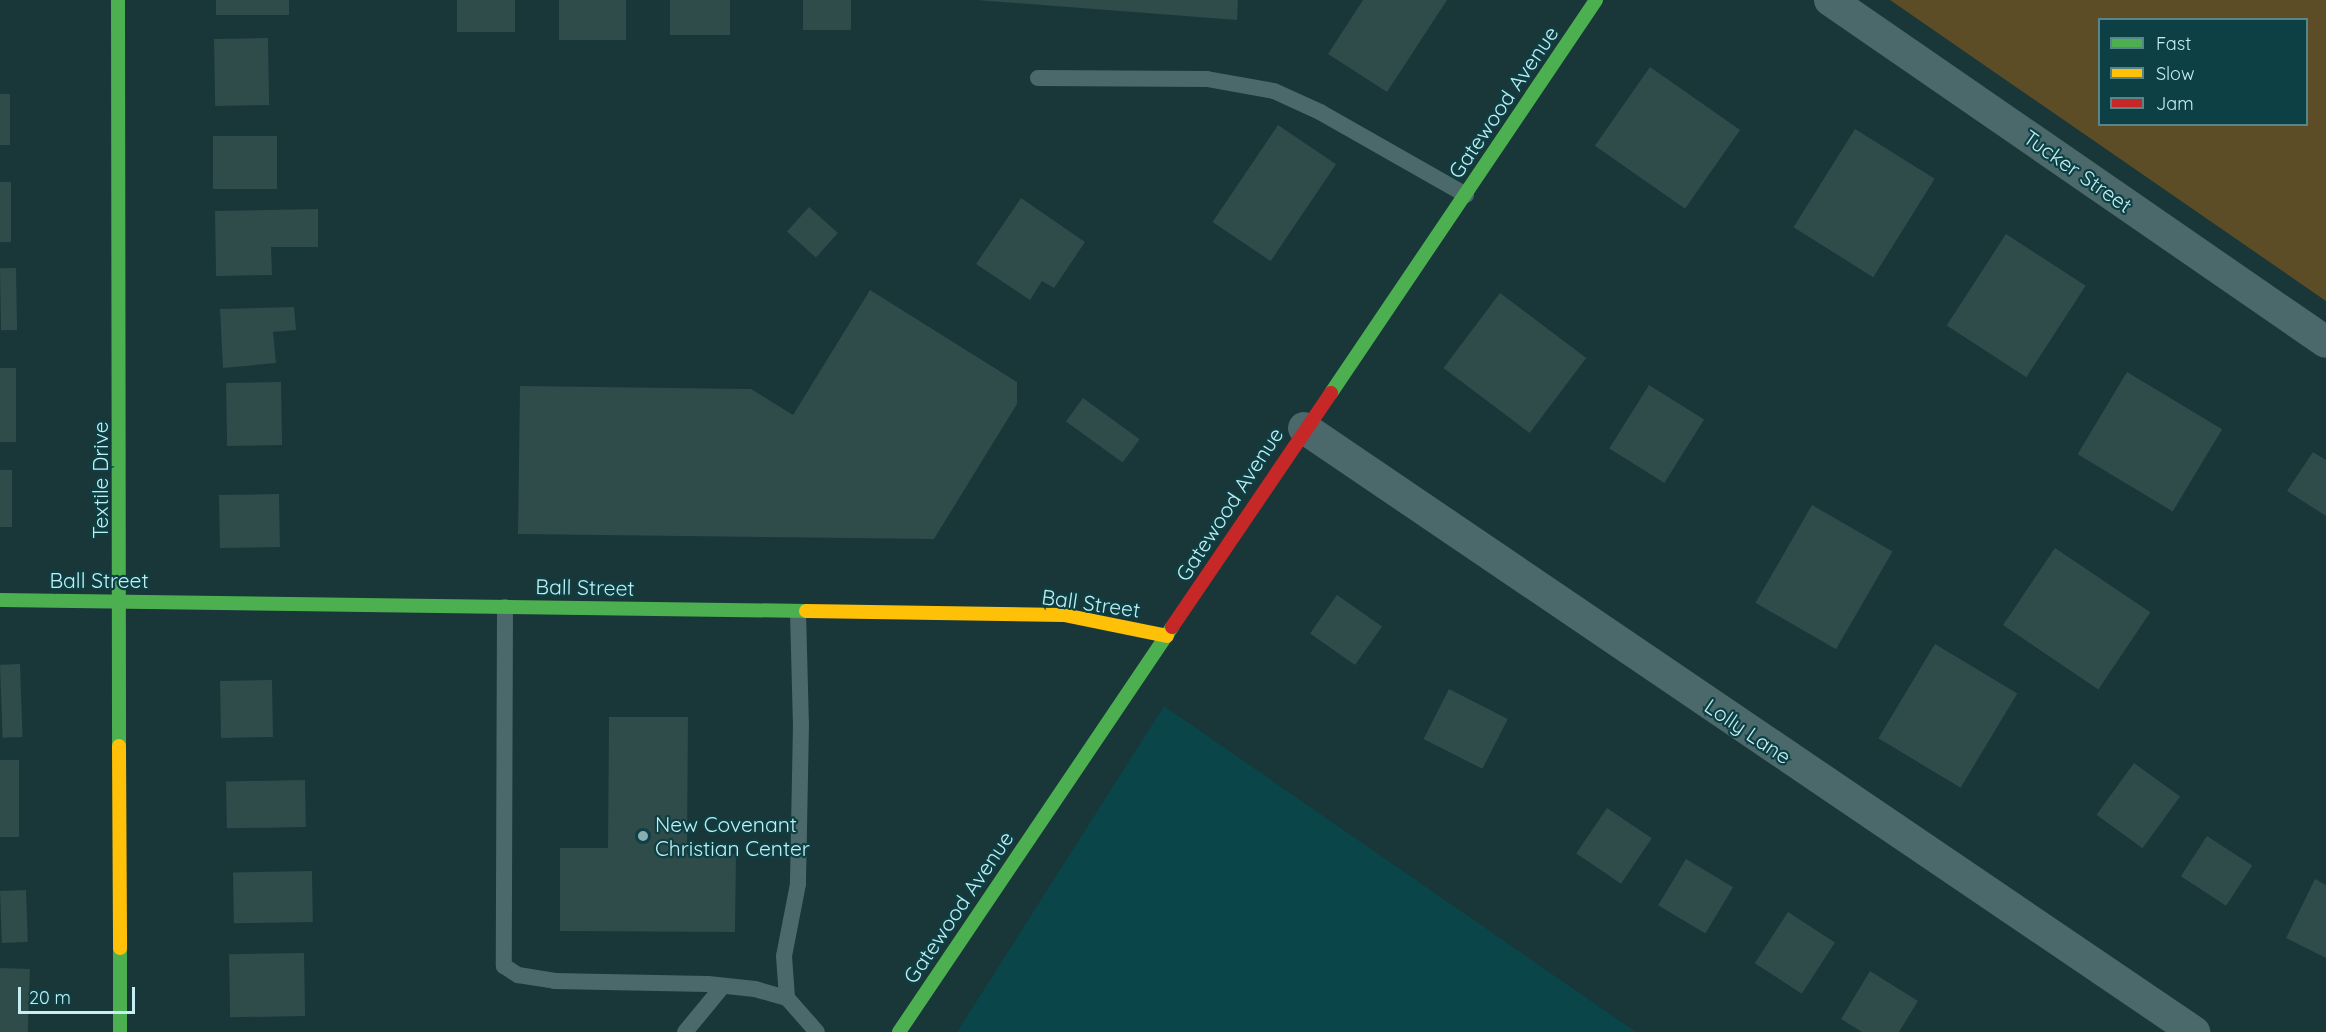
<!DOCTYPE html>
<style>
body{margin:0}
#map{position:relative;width:2326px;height:1032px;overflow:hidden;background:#193638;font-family:Quicksand,sans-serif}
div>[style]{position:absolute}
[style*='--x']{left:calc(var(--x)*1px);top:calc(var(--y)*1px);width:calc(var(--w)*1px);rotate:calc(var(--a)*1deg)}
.built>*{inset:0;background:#0a4549}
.green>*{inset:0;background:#5c4d26}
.building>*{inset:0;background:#2f4b4a;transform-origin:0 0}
.lane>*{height:16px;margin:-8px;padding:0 8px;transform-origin:8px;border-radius:8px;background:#4b686b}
.street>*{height:32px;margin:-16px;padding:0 16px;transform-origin:16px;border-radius:16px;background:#4b686b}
.fast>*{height:14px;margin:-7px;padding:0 7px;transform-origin:7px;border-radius:7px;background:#4caf50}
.slow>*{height:14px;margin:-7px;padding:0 7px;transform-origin:7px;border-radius:7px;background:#ffc107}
.jam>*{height:14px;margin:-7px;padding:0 7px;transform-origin:7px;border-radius:7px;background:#c62828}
.dots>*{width:16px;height:16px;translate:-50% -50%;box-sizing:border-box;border:3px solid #0c4045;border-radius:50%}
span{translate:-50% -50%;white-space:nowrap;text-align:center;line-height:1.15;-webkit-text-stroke:4.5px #0c4045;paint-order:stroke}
.street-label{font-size:21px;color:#c4eef2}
.poi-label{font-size:21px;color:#c4eef2}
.left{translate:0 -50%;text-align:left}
.legend{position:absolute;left:2098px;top:18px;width:210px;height:108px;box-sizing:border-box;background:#0c4045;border:2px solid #56868a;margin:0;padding:8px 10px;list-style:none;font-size:18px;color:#c4eef2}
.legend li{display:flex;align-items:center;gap:12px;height:30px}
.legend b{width:30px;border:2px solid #56868a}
.scale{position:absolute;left:18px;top:987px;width:117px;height:27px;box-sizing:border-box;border:3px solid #c4eef2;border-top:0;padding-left:8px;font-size:18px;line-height:21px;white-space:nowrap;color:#c4eef2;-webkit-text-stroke:4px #0c4045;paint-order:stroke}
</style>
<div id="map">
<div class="built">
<i style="clip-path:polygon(1164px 706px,1636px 1032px,957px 1032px)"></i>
</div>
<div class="green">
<i style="clip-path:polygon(evenodd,1890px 0,2326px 0,2326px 301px,1890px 0,2100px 20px,2306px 20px,2306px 124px,2100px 124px,2100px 20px)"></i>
</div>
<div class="building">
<i style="left:216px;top:0;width:73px;height:15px"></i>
<i style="left:457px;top:0;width:58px;height:32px"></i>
<i style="left:559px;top:0;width:67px;height:40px"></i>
<i style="left:670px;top:0;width:60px;height:35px"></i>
<i style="left:803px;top:0;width:48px;height:30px"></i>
<i style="clip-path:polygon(976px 0,1238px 0,1237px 20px)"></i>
<i style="clip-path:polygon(1363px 0,1447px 0,1387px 92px,1328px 54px)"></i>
<i style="left:268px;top:38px;width:67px;height:54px;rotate:89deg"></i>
<i style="left:1650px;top:67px;width:110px;height:96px;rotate:35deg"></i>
<i style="left:0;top:94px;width:10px;height:51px"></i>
<i style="left:1278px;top:125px;width:70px;height:117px;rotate:34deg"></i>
<i style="left:1855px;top:129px;width:94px;height:116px;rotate:32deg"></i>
<i style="left:277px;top:136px;width:53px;height:64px;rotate:90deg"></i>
<i style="left:0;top:182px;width:11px;height:60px"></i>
<i style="clip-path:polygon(1021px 198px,1085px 242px,1054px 288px,1042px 281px,1030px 300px,976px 264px)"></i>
<i style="left:809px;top:207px;width:39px;height:33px;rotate:42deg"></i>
<i style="clip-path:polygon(318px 209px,318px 247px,271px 247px,272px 275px,216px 276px,215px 211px)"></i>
<i style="left:2006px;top:234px;width:95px;height:109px;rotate:33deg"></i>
<i style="left:16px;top:268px;width:62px;height:16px;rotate:89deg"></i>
<i style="clip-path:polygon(870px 290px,1017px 382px,1017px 404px,934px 539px,518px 534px,520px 386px,751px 389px,793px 415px)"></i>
<i style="left:1500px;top:293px;width:108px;height:94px;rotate:37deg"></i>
<i style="clip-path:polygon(294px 307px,296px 330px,273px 332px,276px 363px,223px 368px,220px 309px)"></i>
<i style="left:0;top:368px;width:16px;height:74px"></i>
<i style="left:2127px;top:372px;width:111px;height:96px;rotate:31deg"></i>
<i style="left:281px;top:382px;width:63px;height:55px;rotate:89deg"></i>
<i style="left:1649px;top:385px;width:65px;height:75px;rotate:32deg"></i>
<i style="left:1083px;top:398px;width:70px;height:29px;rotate:36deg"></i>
<i style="clip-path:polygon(2313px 452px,2326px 460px,2326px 516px,2287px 491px)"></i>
<i style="left:0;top:470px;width:12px;height:57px"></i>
<i style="left:279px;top:494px;width:53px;height:60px;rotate:89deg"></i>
<i style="left:1812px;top:505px;width:93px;height:113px;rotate:30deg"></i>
<i style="left:2055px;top:548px;width:115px;height:93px;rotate:34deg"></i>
<i style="left:1337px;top:595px;width:55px;height:47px;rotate:35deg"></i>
<i style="left:1935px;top:644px;width:96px;height:110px;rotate:31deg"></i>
<i style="left:20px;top:664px;width:73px;height:20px;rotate:88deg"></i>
<i style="left:272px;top:680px;width:57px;height:52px;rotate:89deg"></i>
<i style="left:1449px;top:689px;width:66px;height:56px;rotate:27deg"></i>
<i style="clip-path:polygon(609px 717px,688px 717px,687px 854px,736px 854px,735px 932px,560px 931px,560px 848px,608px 848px)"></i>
<i style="left:0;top:760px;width:19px;height:77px"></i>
<i style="left:2134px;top:763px;width:57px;height:64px;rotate:36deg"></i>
<i style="left:305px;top:780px;width:47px;height:79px;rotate:89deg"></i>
<i style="left:1607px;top:808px;width:54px;height:55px;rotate:34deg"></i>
<i style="left:2207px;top:836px;width:54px;height:48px;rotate:33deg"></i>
<i style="left:1686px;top:859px;width:55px;height:54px;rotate:31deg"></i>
<i style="left:312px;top:871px;width:51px;height:79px;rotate:89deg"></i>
<i style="clip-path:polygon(2315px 879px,2326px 885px,2326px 958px,2286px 938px)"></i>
<i style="left:26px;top:890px;width:52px;height:26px;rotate:88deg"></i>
<i style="left:1788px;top:912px;width:56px;height:61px;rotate:33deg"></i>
<i style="left:304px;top:953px;width:63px;height:75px;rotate:89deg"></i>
<i style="left:0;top:968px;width:30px;height:64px;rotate:2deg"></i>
<i style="clip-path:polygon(1870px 971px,1918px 1001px,1899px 1032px,1862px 1032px,1841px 1019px)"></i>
</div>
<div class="lane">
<i style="--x:1038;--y:78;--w:169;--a:0.3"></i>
<i style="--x:1207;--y:79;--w:68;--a:10.2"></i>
<i style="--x:1274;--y:91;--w:51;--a:24.5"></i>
<i style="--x:1320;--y:112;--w:168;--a:29.6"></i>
<i style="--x:505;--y:607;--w:359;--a:90.2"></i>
<i style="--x:504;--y:966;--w:17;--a:33"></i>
<i style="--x:518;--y:975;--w:36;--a:9"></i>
<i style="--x:554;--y:981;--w:154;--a:1.1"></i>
<i style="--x:708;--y:984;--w:47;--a:6.1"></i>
<i style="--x:755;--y:989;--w:33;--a:16"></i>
<i style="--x:798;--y:612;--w:112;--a:88.5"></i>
<i style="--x:801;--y:724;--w:160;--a:91.1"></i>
<i style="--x:798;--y:884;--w:73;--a:101"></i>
<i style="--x:784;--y:956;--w:42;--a:85.9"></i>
<i style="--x:787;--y:998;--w:45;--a:48.6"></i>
<i style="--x:685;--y:1032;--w:60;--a:-50.4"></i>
</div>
<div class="street">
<i style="--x:1830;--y:0;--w:602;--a:34.59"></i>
<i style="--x:1304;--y:428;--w:1076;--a:34.16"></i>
</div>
<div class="fast">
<i style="--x:118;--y:0;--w:746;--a:89.92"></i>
<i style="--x:1331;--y:393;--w:474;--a:-56"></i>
<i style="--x:0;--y:600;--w:806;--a:0.78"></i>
<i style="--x:120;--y:948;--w:84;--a:90"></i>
<i style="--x:899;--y:1032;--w:488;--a:-56"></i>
</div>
<div class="slow">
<i style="--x:806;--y:611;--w:258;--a:0.9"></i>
<i style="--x:1064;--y:615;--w:105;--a:11.5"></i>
<i style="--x:119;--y:746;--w:202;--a:89.7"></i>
</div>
<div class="jam">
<i style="--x:1172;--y:627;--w:283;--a:-55.8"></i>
</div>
<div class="dots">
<i style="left:643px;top:836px;background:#88aeb1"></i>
</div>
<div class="street-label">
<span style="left:1503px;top:102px;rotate:-56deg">Gatewood Avenue</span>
<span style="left:2078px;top:171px;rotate:35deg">Tucker Street</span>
<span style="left:100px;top:480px;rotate:-90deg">Textile Drive</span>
<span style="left:1229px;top:504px;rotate:-57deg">Gatewood Avenue</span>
<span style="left:99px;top:580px">Ball Street</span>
<span style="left:585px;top:587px;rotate:1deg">Ball Street</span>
<span style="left:1091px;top:603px;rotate:8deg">Ball Street</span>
<span style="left:1748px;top:731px;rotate:34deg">Lolly Lane</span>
<span style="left:958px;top:907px;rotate:-56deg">Gatewood Avenue</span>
</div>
<div class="poi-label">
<span class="left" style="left:655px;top:836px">New Covenant<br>Christian Center</span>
</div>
<ul class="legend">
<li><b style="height:8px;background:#4caf50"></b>Fast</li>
<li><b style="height:8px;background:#ffc107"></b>Slow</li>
<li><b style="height:8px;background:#c62828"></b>Jam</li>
</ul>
<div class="scale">20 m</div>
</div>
